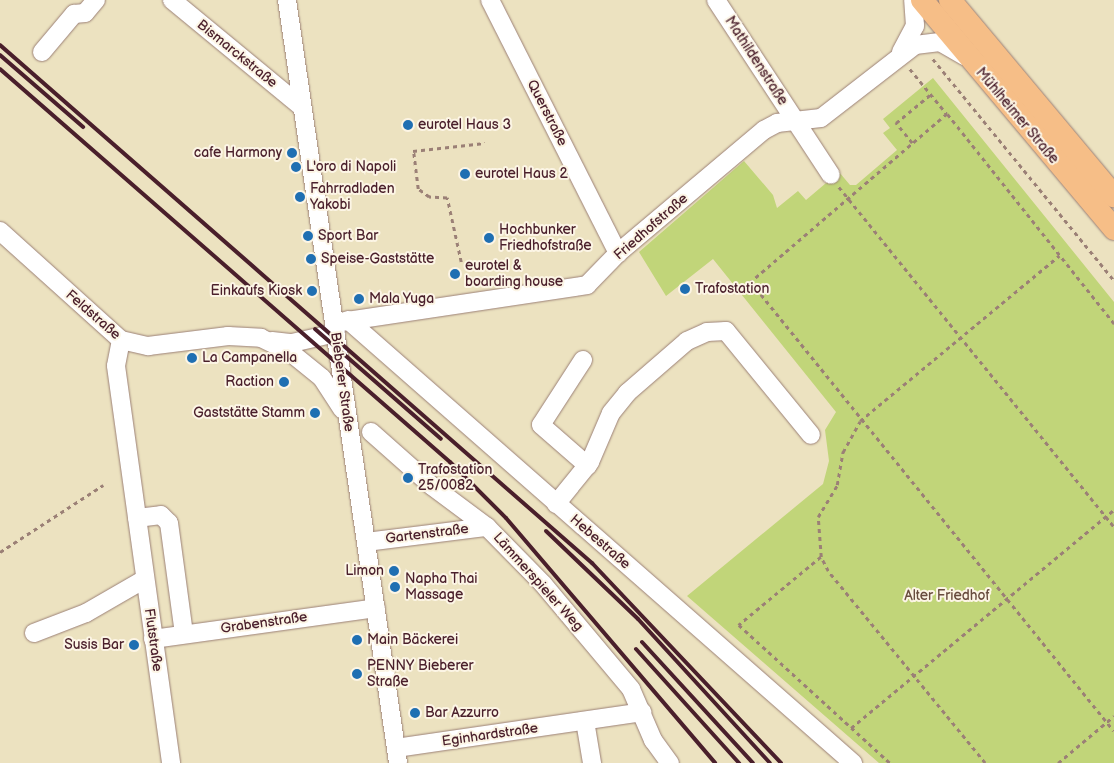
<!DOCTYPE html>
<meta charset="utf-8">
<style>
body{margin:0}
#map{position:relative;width:1114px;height:763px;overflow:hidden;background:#ece2c0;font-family:"Balsamiq Sans",sans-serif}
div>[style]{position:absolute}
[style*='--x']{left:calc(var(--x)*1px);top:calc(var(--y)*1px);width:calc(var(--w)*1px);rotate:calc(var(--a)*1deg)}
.green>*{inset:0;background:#c1d579}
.path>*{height:2.5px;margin-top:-1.25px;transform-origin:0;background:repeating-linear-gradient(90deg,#9b8076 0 4px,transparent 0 8px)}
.roads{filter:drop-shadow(0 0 1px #9b8076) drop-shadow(0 0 1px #9b8076)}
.minor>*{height:18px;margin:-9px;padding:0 9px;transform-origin:9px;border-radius:9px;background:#fff}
.major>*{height:22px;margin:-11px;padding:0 11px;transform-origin:11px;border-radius:11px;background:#f6be87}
.rail>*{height:4px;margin:-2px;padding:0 2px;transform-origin:2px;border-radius:2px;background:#4a1f2b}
.dots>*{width:14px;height:14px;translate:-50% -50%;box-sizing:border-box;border:2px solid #fcf5e5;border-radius:50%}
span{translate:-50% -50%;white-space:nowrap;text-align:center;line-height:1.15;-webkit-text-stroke:4px #fcf5e5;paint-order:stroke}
.street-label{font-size:14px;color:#4a1f2b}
.poi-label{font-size:14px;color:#4a1f2b}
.left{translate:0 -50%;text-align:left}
.right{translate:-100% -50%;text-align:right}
.park-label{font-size:14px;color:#684c3e}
</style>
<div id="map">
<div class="green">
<i style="clip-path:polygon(933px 78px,1114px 302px,1114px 763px,879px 763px,687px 596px,823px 484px,829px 461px,825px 430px,836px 412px,713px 259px,666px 296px,639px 252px,744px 161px,773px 195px,777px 208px,798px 191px,806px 200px,839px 172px,850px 185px,856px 185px,897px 150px,883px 133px,890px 128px,883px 119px)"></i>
</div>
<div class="path">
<i style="--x:933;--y:59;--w:286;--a:50.7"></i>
<i style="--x:910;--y:69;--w:58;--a:50.6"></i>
<i style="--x:912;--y:143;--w:26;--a:-129"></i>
<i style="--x:896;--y:123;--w:45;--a:-39.6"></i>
<i style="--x:839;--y:187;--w:437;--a:51"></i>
<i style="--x:461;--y:262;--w:66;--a:-102.3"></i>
<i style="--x:447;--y:198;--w:18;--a:-177"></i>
<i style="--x:429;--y:197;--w:14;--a:-144"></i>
<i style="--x:418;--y:189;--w:38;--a:-97"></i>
<i style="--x:413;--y:151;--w:72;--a:-6.3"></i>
<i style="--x:1114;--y:324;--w:268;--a:-128.5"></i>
<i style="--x:947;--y:114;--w:258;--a:139.4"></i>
<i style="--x:751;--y:282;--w:577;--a:51.05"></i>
<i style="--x:0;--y:552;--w:123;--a:-33"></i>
<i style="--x:821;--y:557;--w:107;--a:140.3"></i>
<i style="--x:739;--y:625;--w:205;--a:42.4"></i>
<i style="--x:851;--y:728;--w:342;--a:-39.7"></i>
<i style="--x:985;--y:763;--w:248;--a:-129.3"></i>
<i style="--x:828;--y:571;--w:16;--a:-117"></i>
<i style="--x:821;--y:557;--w:40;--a:-94.3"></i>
<i style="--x:818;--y:517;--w:37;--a:-59"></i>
<i style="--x:837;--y:485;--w:34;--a:-80"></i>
<i style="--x:843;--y:452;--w:35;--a:-61"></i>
<i style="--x:860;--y:421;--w:259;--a:-39.7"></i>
<i style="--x:1058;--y:763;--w:73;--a:-40"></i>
</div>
<div class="roads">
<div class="minor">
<i style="--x:172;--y:0;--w:168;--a:39.5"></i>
<i style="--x:287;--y:0;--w:771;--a:81.72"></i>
<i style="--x:490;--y:0;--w:284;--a:63.2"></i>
<i style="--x:716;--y:0;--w:209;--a:56.7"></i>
<i style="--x:42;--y:52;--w:50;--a:-49.9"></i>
<i style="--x:74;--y:14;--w:11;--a:-5"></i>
<i style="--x:85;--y:13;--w:17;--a:-50"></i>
<i style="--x:901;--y:52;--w:30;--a:-62"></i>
<i style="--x:915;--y:26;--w:26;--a:-94"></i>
<i style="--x:0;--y:231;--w:163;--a:42"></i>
<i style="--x:121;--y:340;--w:28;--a:13"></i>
<i style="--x:148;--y:346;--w:81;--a:-7.1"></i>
<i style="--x:228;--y:336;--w:33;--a:3"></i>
<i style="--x:261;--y:338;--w:32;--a:26"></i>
<i style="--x:290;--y:352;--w:41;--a:39.1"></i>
<i style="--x:322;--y:378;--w:37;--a:57"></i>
<i style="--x:348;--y:320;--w:672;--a:41.26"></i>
<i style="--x:334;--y:323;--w:256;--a:-8.5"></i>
<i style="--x:587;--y:285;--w:45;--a:-45.9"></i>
<i style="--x:618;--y:253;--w:191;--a:-40.1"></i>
<i style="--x:764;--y:130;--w:15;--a:-28"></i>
<i style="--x:777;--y:123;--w:44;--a:-6.5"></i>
<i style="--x:821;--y:118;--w:119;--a:-37.8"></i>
<i style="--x:915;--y:45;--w:25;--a:-7"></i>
<i style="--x:940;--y:42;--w:28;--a:30"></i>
<i style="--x:121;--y:340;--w:26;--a:101"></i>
<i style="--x:116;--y:366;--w:401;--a:82.1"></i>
<i style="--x:272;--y:341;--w:20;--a:6"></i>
<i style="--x:292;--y:343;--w:45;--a:-12.8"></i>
<i style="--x:583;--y:360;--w:77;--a:122.9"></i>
<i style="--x:541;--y:425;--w:62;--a:41.1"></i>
<i style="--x:371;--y:432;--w:81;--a:41.5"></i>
<i style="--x:432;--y:486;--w:69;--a:36.7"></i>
<i style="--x:487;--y:527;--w:80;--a:45.5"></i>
<i style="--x:543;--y:584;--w:137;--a:50"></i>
<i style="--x:631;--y:689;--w:56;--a:66.7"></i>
<i style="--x:653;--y:740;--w:29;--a:54"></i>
<i style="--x:556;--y:504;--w:54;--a:-51"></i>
<i style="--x:590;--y:462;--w:53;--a:-66.8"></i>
<i style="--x:611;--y:413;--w:26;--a:-51"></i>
<i style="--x:627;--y:393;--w:79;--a:-40.9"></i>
<i style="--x:687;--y:341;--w:22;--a:-24"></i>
<i style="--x:707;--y:332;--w:19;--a:-3"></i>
<i style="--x:726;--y:331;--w:134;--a:50.7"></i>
<i style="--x:137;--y:518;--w:24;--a:-7"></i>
<i style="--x:161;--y:515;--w:11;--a:45"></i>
<i style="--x:169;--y:523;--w:112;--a:82.3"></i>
<i style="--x:366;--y:542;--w:122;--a:-7.1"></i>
<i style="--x:34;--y:633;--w:56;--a:-21"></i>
<i style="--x:86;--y:613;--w:68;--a:-30"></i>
<i style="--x:153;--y:639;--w:225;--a:-7.9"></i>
<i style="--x:585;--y:721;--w:43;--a:80.5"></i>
<i style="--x:396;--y:748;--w:249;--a:-8.3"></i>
</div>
<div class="major">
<i style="--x:922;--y:0;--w:299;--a:50"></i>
<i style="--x:950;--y:0;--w:256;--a:50.1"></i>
</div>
</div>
<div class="rail">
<i style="--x:0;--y:45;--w:787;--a:41.19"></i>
<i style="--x:592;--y:563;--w:275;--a:46.6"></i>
<i style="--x:0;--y:55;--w:110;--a:40.9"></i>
<i style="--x:0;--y:69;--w:597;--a:41.13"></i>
<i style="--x:450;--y:462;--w:79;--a:45"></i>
<i style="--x:506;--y:518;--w:322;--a:49.5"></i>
<i style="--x:315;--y:329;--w:167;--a:41.1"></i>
<i style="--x:546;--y:531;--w:127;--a:43.7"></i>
<i style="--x:638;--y:619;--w:195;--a:47.5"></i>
<i style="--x:642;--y:642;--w:164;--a:47.5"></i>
<i style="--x:636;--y:649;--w:154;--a:47.9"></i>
</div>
<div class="dots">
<i style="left:408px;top:125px;background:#1f6fb2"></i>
<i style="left:292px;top:153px;background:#1f6fb2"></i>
<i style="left:296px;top:167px;background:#1f6fb2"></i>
<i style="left:465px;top:174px;background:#1f6fb2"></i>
<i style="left:300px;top:197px;background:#1f6fb2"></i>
<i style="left:308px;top:236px;background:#1f6fb2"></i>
<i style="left:489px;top:238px;background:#1f6fb2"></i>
<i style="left:311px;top:259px;background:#1f6fb2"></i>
<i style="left:455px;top:274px;background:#1f6fb2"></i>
<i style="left:685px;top:289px;background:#1f6fb2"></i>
<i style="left:312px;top:291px;background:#1f6fb2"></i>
<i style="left:359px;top:299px;background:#1f6fb2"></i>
<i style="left:192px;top:358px;background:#1f6fb2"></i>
<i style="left:284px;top:382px;background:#1f6fb2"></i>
<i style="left:315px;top:413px;background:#1f6fb2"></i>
<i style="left:408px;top:478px;background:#1f6fb2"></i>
<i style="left:394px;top:571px;background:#1f6fb2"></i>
<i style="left:395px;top:587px;background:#1f6fb2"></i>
<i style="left:357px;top:640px;background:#1f6fb2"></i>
<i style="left:134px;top:645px;background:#1f6fb2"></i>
<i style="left:357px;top:674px;background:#1f6fb2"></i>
<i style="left:415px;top:713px;background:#1f6fb2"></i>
</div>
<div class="street-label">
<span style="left:237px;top:54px;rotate:39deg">Bismarckstraße</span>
<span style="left:756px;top:61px;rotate:57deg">Mathildenstraße</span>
<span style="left:547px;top:113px;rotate:63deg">Querstraße</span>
<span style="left:1017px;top:116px;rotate:50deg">Mühlheimer Straße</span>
<span style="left:651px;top:227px;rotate:-41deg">Friedhofstraße</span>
<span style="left:93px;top:315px;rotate:41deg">Feldstraße</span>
<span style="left:342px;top:382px;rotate:82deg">Bieberer Straße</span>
<span style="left:427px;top:534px;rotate:-7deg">Gartenstraße</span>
<span style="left:600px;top:542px;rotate:41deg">Hebestraße</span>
<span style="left:538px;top:582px;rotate:48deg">Lämmerspieler Weg</span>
<span style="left:264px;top:623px;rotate:-8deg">Grabenstraße</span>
<span style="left:153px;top:640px;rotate:82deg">Flutstraße</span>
<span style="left:490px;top:735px;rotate:-8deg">Eginhardstraße</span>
</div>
<div class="poi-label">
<span class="left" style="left:418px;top:125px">eurotel Haus 3</span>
<span class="right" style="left:282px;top:153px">cafe Harmony</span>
<span class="left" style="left:306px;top:167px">L'oro di Napoli</span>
<span class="left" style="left:475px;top:174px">eurotel Haus 2</span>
<span class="left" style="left:310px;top:197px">Fahrradladen<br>Yakobi</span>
<span class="left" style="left:499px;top:238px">Hochbunker<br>Friedhofstraße</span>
<span class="left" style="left:318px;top:236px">Sport Bar</span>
<span class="left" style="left:321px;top:259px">Speise-Gaststätte</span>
<span class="left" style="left:465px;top:274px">eurotel &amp;<br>boarding house</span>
<span class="left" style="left:695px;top:289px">Trafostation</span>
<span class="right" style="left:302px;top:291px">Einkaufs Kiosk</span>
<span class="left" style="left:369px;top:299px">Mala Yuga</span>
<span class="left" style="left:202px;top:358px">La Campanella</span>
<span class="right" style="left:274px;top:382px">Raction</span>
<span class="right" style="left:305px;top:413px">Gaststätte Stamm</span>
<span class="left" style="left:418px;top:478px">Trafostation<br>25/0082</span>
<span class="right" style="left:384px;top:571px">Limon</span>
<span class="left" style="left:405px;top:587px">Napha Thai<br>Massage</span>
<span class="left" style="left:367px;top:640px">Main Bäckerei</span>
<span class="right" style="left:124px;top:645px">Susis Bar</span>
<span class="left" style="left:367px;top:674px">PENNY Bieberer<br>Straße</span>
<span class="left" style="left:425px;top:713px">Bar Azzurro</span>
</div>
<div class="park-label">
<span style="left:947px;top:596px">Alter Friedhof</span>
</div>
</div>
